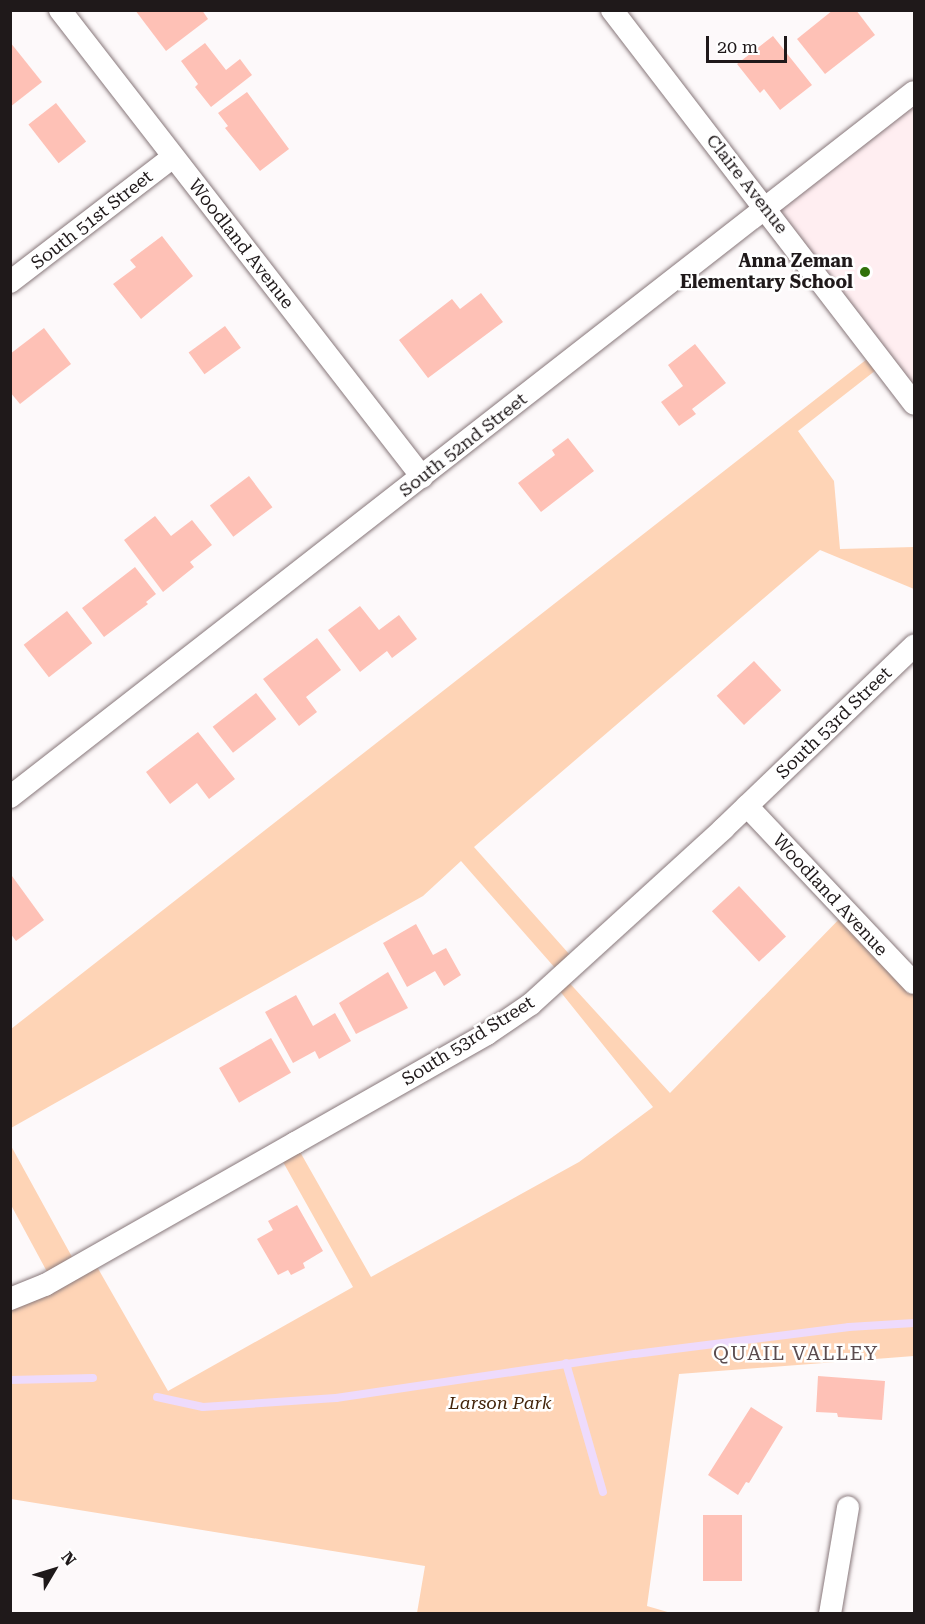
<!DOCTYPE html>
<style>
body{margin:0}
#map{position:relative;width:925px;height:1624px;overflow:hidden;background:#fdf9fa;font-family:"Roboto Serif",serif}
div>[style]{position:absolute}
[style*='--x']{left:calc(var(--x)*1px);top:calc(var(--y)*1px);width:calc(var(--w)*1px);rotate:calc(var(--a)*1deg)}
.built>*{inset:0;background:#ffeef1}
.green>*{inset:0;background:#fed4b6}
.stream>*{height:8px;margin:-4px;padding:0 4px;transform-origin:4px;border-radius:4px;background:#eedbfc}
.building>*{inset:0;background:#fec1b6;transform-origin:0 0}
.roads{filter:drop-shadow(0 0 2px #88787b) drop-shadow(0 0 2px #88787b)}
.street>*{height:22px;margin:-11px;padding:0 11px;transform-origin:11px;border-radius:11px;background:#fff}
.dots>*{width:16px;height:16px;translate:-50% -50%;box-sizing:border-box;border:3px solid #fff;border-radius:50%}
span{translate:-50% -50%;white-space:nowrap;text-align:center;line-height:1.15;-webkit-text-stroke:5px #fff;paint-order:stroke}
.street-label{font-size:18px;color:#1f191a}
.poi-label{font-size:18px;color:#1f191a;font-weight:700}
.right{translate:-100% -50%;text-align:right}
.park-label{font-size:18px;color:#44250b;font-style:italic}
.neighbourhood-label{font-size:20px;color:#5b4c4f;letter-spacing:1.5px}
.frame{position:absolute;inset:0;border:12px solid #1f191a;pointer-events:none}
.north{position:absolute;left:24px;top:1540px;width:60px;height:60px;-webkit-text-stroke:4px #fff;paint-order:stroke;rotate:52deg;font-size:16px;font-weight:700;line-height:24px;text-align:center;color:#1f191a}
.north::after{content:'';display:block;margin:auto;width:21px;height:27px;background:#1f191a;clip-path:polygon(50% 0,100% 100%,50% 72%,0 100%)}
.scale{position:absolute;left:706px;top:36px;width:81px;height:27px;box-sizing:border-box;border:3px solid #1f191a;border-top:0;padding-left:8px;font-size:18px;line-height:21px;white-space:nowrap;color:#1f191a;-webkit-text-stroke:4px #fff;paint-order:stroke}
</style>
<div id="map">
<div class="built">
<i style="clip-path:polygon(914px 92px,914px 402px,766px 208px)"></i>
</div>
<div class="green">
<i style="clip-path:polygon(876px 352px,885px 363px,798px 431px,834px 481px,840px 549px,914px 547px,914px 589px,820px 550px,474px 847px,578px 964px,564px 977px,670px 1093px,846px 912px,914px 983px,914px 1356px,679px 1374px,647px 1606px,671px 1613px,417px 1613px,425px 1566px,11px 1499px,11px 1299px,52px 1281px,11px 1205px,10px 1144px,77px 1266px,92px 1258px,168px 1391px,353px 1287px,278px 1153px,295px 1143px,371px 1277px,579px 1162px,653px 1107px,555px 985px,563px 977px,461px 861px,423px 896px,11px 1128px,11px 1029px)"></i>
</div>
<div class="stream">
<i style="--x:566;--y:1363;--w:134;--a:74"></i>
<i style="--x:10;--y:1380;--w:83;--a:-1.4"></i>
<i style="--x:157;--y:1397;--w:47;--a:12.3"></i>
<i style="--x:203;--y:1407;--w:133;--a:-3.9"></i>
<i style="--x:336;--y:1398;--w:302;--a:-8.4"></i>
<i style="--x:635;--y:1354;--w:216;--a:-7.2"></i>
<i style="--x:849;--y:1327;--w:65;--a:-3.5"></i>
</div>
<div class="building">
<i style="clip-path:polygon(135px 10px,202px 10px,208px 19px,166px 51px)"></i>
<i style="clip-path:polygon(833px 10px,856px 10px,875px 35px,825px 74px,797px 39px)"></i>
<i style="clip-path:polygon(773px 36px,812px 85px,780px 110px,764px 89px,760px 93px,737px 64px)"></i>
<i style="clip-path:polygon(10px 42px,42px 82px,10px 107px)"></i>
<i style="clip-path:polygon(205px 43px,226px 70px,240px 59px,252px 75px,211px 107px,195px 87px,198px 84px,181px 61px)"></i>
<i style="clip-path:polygon(247px 92px,289px 149px,260px 171px,225px 128px,228px 126px,218px 113px)"></i>
<i style="left:56px;top:103px;width:49px;height:35px;rotate:52deg"></i>
<i style="clip-path:polygon(162px 236px,193px 276px,141px 319px,113px 284px,136px 267px,130px 260px)"></i>
<i style="clip-path:polygon(481px 293px,503px 322px,428px 378px,399px 340px,452px 299px,460px 309px)"></i>
<i style="left:225px;top:326px;width:27px;height:45px;rotate:54deg"></i>
<i style="clip-path:polygon(44px 328px,71px 364px,20px 404px,10px 392px,10px 354px)"></i>
<i style="clip-path:polygon(695px 344px,726px 383px,692px 409px,696px 414px,679px 426px,661px 402px,683px 386px,668px 365px)"></i>
<i style="clip-path:polygon(568px 438px,594px 471px,541px 512px,518px 483px,555px 455px,552px 450px)"></i>
<i style="left:249px;top:476px;width:39px;height:49px;rotate:53deg"></i>
<i style="clip-path:polygon(155px 516px,171px 536px,192px 520px,212px 545px,190px 562px,194px 567px,163px 592px,124px 540px)"></i>
<i style="clip-path:polygon(135px 567px,156px 594px,146px 602px,148px 604px,104px 637px,82px 608px)"></i>
<i style="clip-path:polygon(360px 606px,379px 630px,399px 615px,417px 639px,392px 658px,387px 651px,360px 672px,328px 630px)"></i>
<i style="left:67px;top:611px;width:41px;height:55px;rotate:52deg"></i>
<i style="clip-path:polygon(317px 638px,341px 670px,306px 697px,317px 712px,299px 726px,263px 679px)"></i>
<i style="left:754px;top:661px;width:40px;height:51px;rotate:47deg"></i>
<i style="left:256px;top:693px;width:33px;height:55px;rotate:52deg"></i>
<i style="clip-path:polygon(198px 732px,235px 779px,209px 799px,197px 783px,170px 804px,146px 772px)"></i>
<i style="clip-path:polygon(12px 876px,44px 920px,16px 941px,10px 933px)"></i>
<i style="left:739px;top:886px;width:69px;height:37px;rotate:47deg"></i>
<i style="clip-path:polygon(416px 924px,433px 955px,446px 948px,461px 975px,444px 986px,435px 971px,407px 987px,383px 943px)"></i>
<i style="clip-path:polygon(388px 972px,408px 1008px,356px 1034px,339px 1003px)"></i>
<i style="clip-path:polygon(296px 995px,313px 1026px,335px 1013px,351px 1041px,319px 1059px,315px 1051px,293px 1063px,265px 1012px)"></i>
<i style="left:271px;top:1038px;width:40px;height:60px;rotate:60deg"></i>
<i style="clip-path:polygon(297px 1205px,323px 1251px,303px 1263px,305px 1268px,291px 1275px,288px 1270px,278px 1275px,257px 1239px,273px 1230px,268px 1221px)"></i>
<i style="clip-path:polygon(818px 1376px,885px 1381px,882px 1420px,838px 1417px,837px 1413px,816px 1412px)"></i>
<i style="clip-path:polygon(751px 1407px,783px 1427px,749px 1483px,746px 1482px,738px 1495px,708px 1475px)"></i>
<i style="left:703px;top:1515px;width:39px;height:66px"></i>
</div>
<div class="roads">
<div class="street">
<i style="--x:60;--y:10;--w:591;--a:52.22"></i>
<i style="--x:612;--y:10;--w:496;--a:52.5"></i>
<i style="--x:10;--y:282;--w:205;--a:-37.5"></i>
<i style="--x:10;--y:797;--w:1146;--a:-37.95"></i>
<i style="--x:747;--y:806;--w:243;--a:46.7"></i>
<i style="--x:10;--y:1299;--w:38;--a:-22"></i>
<i style="--x:45;--y:1285;--w:288;--a:-29.6"></i>
<i style="--x:295;--y:1143;--w:221;--a:-29.6"></i>
<i style="--x:487;--y:1034;--w:53;--a:-34.3"></i>
<i style="--x:531;--y:1004;--w:260;--a:-42.3"></i>
<i style="--x:723;--y:829;--w:265;--a:-43.8"></i>
<i style="--x:830;--y:1614;--w:108;--a:-80.4"></i>
</div>
</div>
<div class="dots">
<i style="left:865px;top:272px;background:#31710a"></i>
</div>
<div class="street-label">
<span style="left:747px;top:184px;rotate:52deg">Claire Avenue</span>
<span style="left:92px;top:220px;rotate:-38deg">South 51st Street</span>
<span style="left:241px;top:244px;rotate:52deg">Woodland Avenue</span>
<span style="left:463px;top:445px;rotate:-38deg">South 52nd Street</span>
<span style="left:834px;top:723px;rotate:-44deg">South 53rd Street</span>
<span style="left:830px;top:895px;rotate:47deg">Woodland Avenue</span>
<span style="left:468px;top:1041px;rotate:-32deg">South 53rd Street</span>
</div>
<div class="poi-label">
<span class="right" style="left:853px;top:272px">Anna Zeman<br>Elementary School</span>
</div>
<div class="park-label">
<span style="left:500px;top:1403px">Larson Park</span>
</div>
<div class="neighbourhood-label">
<span style="left:796px;top:1353px">QUAIL VALLEY</span>
</div>
<div class="frame"></div>
<div class="north">N</div>
<div class="scale">20 m</div>
</div>
